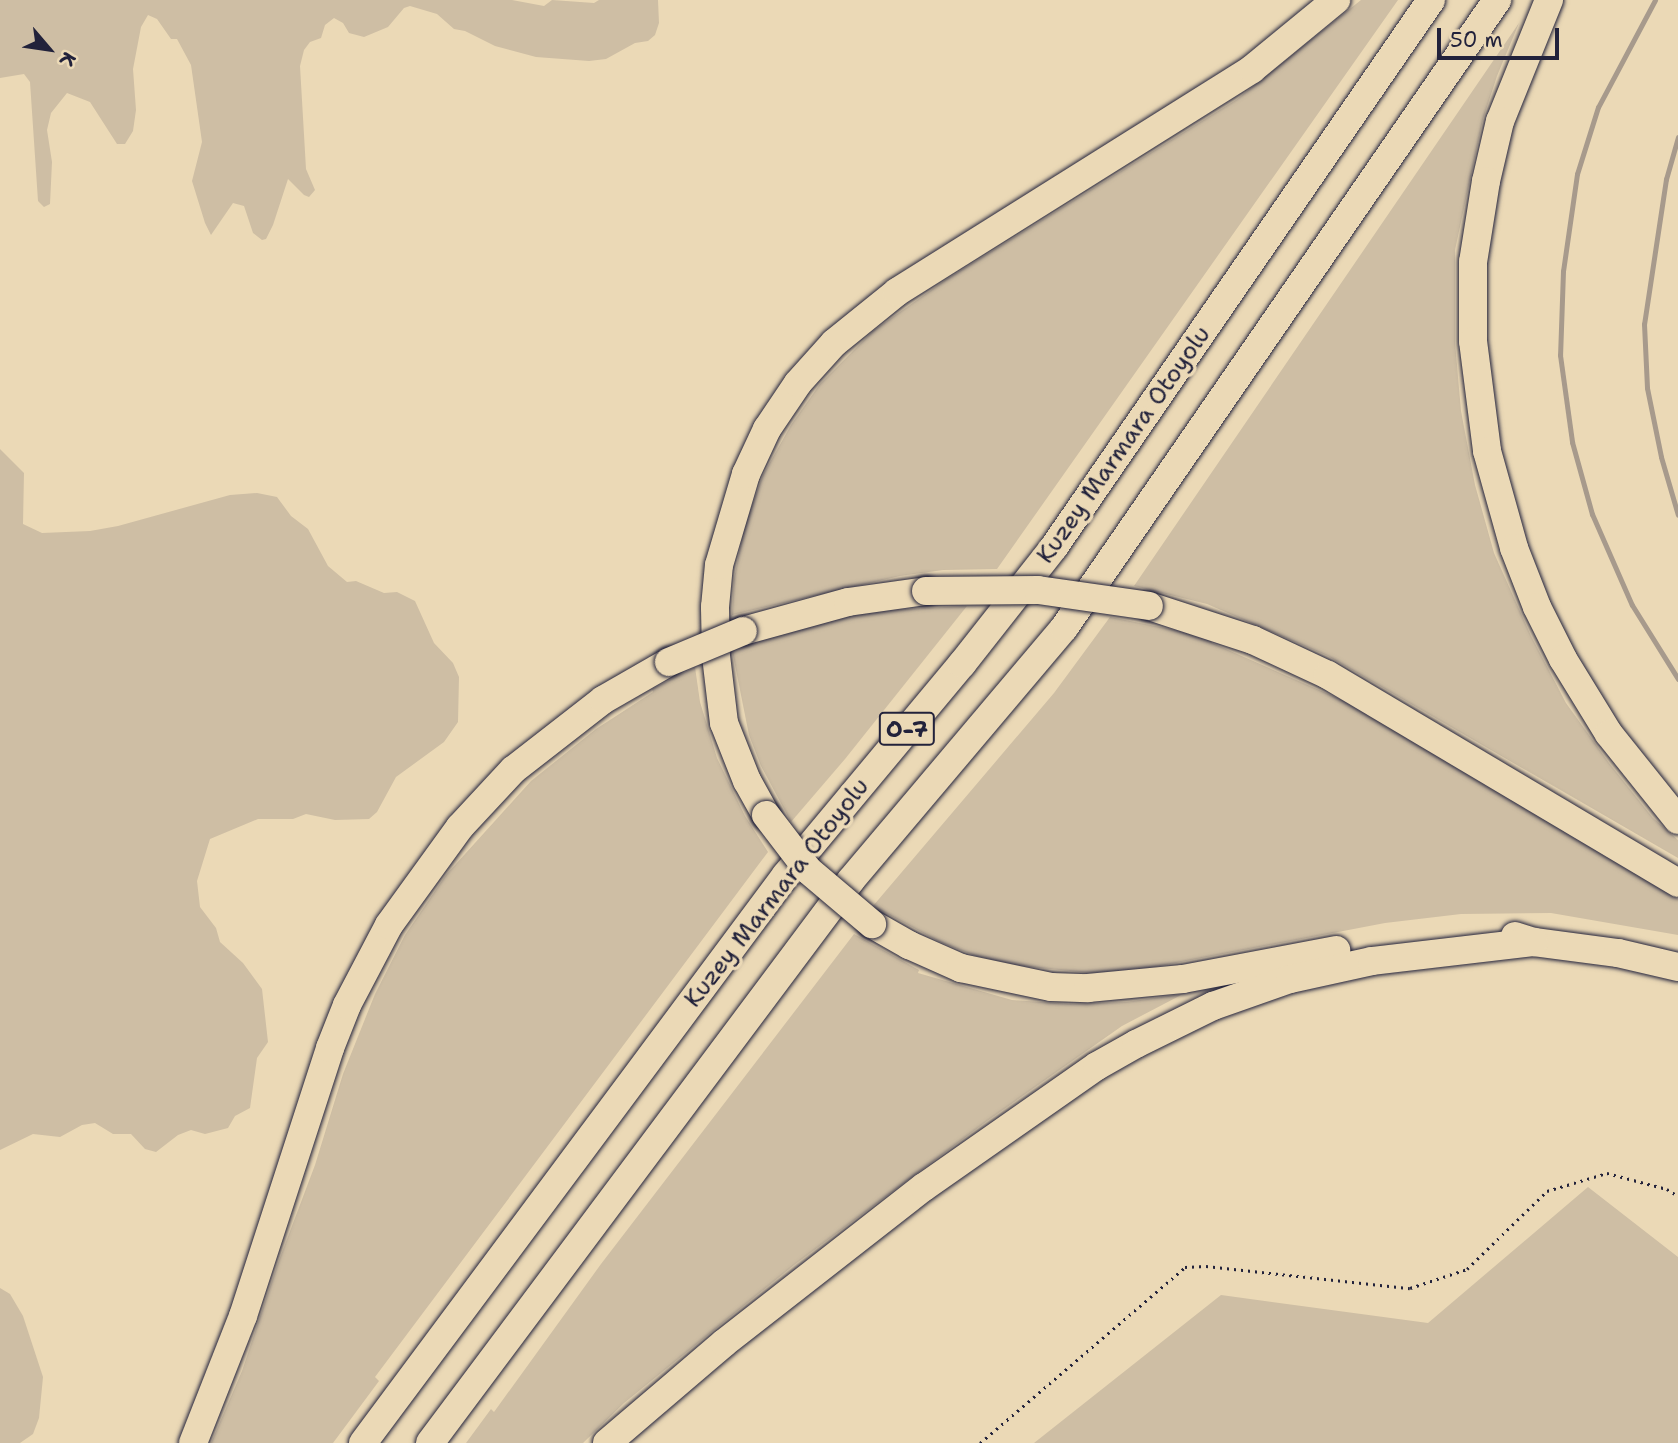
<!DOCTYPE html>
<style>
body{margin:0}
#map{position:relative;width:1678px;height:1443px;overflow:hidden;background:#ebd9b6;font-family:"Shantell Sans",sans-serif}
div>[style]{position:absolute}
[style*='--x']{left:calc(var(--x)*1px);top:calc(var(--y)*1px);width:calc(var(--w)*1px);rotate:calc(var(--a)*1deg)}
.green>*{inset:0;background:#cebea4}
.stream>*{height:5px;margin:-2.5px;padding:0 2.5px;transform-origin:2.5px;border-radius:2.5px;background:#a79a8c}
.path>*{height:2.5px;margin-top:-1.25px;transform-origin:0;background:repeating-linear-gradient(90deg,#22223b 0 2px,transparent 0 7px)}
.roads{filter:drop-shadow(0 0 2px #22223b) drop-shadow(0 0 2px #22223b)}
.motorway>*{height:28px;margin:-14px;padding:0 14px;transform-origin:14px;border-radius:14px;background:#ebd9b6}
.bridges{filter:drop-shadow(0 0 2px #22223b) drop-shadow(0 0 2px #22223b)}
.motorway-bridge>*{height:28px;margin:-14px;padding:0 14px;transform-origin:14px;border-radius:14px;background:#ebd9b6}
span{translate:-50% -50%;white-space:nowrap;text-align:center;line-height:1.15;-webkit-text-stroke:7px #ebd9b6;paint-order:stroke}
.shield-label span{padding:2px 5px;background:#ebd9b6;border:2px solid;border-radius:5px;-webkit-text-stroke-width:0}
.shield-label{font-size:23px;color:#22223b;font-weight:700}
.street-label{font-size:24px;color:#22223b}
.north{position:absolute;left:14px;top:14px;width:70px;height:70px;-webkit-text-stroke:5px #ebd9b6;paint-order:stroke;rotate:119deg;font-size:19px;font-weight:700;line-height:28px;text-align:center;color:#22223b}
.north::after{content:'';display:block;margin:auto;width:24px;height:32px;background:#22223b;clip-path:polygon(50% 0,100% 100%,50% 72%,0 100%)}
.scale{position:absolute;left:1437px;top:28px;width:122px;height:32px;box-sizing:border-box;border:4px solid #22223b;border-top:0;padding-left:9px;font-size:21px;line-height:24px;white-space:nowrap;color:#22223b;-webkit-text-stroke:5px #ebd9b6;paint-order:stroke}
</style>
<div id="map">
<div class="green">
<i style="clip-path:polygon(0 0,512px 0,544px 6px,552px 0,594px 3px,599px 0,658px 0,659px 23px,655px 35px,648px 41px,635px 43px,606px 59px,589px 61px,536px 57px,495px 46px,465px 31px,454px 29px,437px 14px,410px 6px,404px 8px,388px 27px,364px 37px,349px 33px,343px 23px,334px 18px,325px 25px,321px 38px,310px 42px,304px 50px,300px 66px,306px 169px,315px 190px,309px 197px,304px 195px,288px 179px,273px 225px,266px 239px,262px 240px,253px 233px,244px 206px,233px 203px,211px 235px,205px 223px,192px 181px,202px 142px,191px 65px,177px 39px,171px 39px,157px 19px,148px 15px,141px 27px,133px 69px,136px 110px,133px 131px,125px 144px,117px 144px,90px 102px,67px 93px,51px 113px,47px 130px,52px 162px,50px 204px,44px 207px,38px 201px,30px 82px,24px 74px,0 78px)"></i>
<i style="clip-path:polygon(1361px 0,1398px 0,997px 569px,943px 570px,900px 576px,732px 615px,734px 579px,744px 528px,763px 475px,791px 425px,820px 384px,873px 331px,947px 279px,1236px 100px)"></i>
<i style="clip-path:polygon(1519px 23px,1497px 76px,1483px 119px,1455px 250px,1455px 343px,1461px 411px,1475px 485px,1494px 553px,1531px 636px,1566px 703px,1609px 763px,1653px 818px,1678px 840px,1678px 858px,1328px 656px,1207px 604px,1134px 586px)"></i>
<i style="clip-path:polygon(0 449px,24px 473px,23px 524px,42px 533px,90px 531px,118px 526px,230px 495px,257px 493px,277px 497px,291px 516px,308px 529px,328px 566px,347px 582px,356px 581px,384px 593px,397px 592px,415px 601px,434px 643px,453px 663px,459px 677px,458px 722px,444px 742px,396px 777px,377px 812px,369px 819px,335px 820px,306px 814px,293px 819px,258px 819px,210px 839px,197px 881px,200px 907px,216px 928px,220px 942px,243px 963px,262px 989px,268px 1042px,257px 1058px,250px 1108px,235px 1116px,228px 1128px,205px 1134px,191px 1130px,178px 1135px,156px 1152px,145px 1149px,131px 1134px,113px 1134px,95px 1123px,82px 1125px,60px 1137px,33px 1134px,0 1150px)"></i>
<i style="clip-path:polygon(967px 606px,845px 759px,791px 822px,761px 766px,749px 735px,732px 650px,796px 627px,865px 611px)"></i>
<i style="clip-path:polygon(1110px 617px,1210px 637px,1212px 643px,1351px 704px,1678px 899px,1678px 935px,1551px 913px,1461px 914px,1385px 923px,1144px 969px,1091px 973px,1020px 966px,976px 956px,940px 942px,873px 906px,1054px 693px)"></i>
<i style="clip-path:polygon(695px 667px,700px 702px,717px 758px,745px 816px,768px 852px,375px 1377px,379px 1381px,333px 1443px,211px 1443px,242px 1371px,278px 1263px,315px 1165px,343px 1074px,375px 994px,405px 935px,446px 875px,531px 781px,596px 729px,653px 692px,652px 689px)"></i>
<i style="clip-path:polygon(854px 934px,919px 970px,918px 973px,1012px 1000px,1069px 1004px,1126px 1002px,1183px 994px,1122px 1026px,987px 1121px,794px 1265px,624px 1403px,583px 1443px,466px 1443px,491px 1409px,494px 1412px,601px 1264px)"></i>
<i style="clip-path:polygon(1588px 1187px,1678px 1257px,1678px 1443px,1034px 1443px,1221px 1295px,1428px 1323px)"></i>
<i style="clip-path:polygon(0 1288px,10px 1294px,23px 1316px,43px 1377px,39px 1418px,33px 1434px,20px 1443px,0 1443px)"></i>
</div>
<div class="stream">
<i style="--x:1655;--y:0;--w:121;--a:118"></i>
<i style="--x:1598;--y:107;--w:70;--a:107.4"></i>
<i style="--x:1577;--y:174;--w:98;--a:98.2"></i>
<i style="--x:1563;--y:271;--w:84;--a:92"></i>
<i style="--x:1560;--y:355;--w:88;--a:82.1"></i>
<i style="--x:1572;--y:442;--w:75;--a:74.5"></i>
<i style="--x:1592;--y:514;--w:99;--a:66.3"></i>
<i style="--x:1632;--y:605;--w:87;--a:58.1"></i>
<i style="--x:1678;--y:137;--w:44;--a:105.9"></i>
<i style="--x:1666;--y:179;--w:147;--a:98.6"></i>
<i style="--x:1644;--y:324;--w:64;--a:87.3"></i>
<i style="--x:1647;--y:388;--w:70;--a:78.5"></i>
<i style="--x:1661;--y:457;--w:60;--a:73.7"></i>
</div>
<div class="path">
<i style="--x:980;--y:1443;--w:270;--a:-40.6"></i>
<i style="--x:1185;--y:1267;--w:21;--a:-3"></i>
<i style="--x:1206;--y:1266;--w:205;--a:6.2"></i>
<i style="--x:1410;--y:1288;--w:60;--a:-18.4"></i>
<i style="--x:1467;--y:1269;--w:112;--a:-44.3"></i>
<i style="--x:1547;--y:1191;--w:63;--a:-16.7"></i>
<i style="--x:1607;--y:1173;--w:62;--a:14.9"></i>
<i style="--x:1667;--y:1189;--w:13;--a:32"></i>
</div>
<div class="roads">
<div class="motorway">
<i style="--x:1549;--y:0;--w:131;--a:112"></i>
<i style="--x:1500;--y:121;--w:62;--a:103.1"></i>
<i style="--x:1486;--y:181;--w:82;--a:99.1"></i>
<i style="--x:1473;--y:262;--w:79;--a:90"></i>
<i style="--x:1473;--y:341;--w:111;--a:82.7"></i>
<i style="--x:1487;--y:451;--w:101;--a:74.4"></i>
<i style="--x:1514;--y:548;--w:63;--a:68.7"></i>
<i style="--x:1537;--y:607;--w:58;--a:63.4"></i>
<i style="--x:1563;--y:659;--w:88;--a:58.5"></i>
<i style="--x:1609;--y:734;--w:110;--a:51.3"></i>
<i style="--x:1149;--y:606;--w:109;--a:18.1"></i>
<i style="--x:1253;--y:640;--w:83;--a:25"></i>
<i style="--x:1328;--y:675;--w:407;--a:30.7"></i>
<i style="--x:743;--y:631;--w:109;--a:-15.4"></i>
<i style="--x:848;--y:602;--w:79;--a:-8"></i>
<i style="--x:766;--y:815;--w:39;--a:-119"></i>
<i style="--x:747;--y:781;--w:62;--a:-111.6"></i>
<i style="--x:724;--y:723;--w:67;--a:-96.8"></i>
<i style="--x:716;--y:656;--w:49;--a:-91.2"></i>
<i style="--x:715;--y:607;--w:42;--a:-84.6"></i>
<i style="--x:719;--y:565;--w:95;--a:-73.5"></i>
<i style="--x:746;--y:474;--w:50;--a:-65"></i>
<i style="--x:767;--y:429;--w:55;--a:-56"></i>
<i style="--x:798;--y:383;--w:54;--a:-48"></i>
<i style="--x:834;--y:343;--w:81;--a:-39"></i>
<i style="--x:897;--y:292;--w:419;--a:-32.1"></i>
<i style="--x:1252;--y:69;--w:109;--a:-39.4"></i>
<i style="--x:872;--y:924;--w:43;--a:29.6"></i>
<i style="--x:909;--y:945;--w:57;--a:23.9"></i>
<i style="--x:961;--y:968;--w:92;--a:11.9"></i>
<i style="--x:1051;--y:987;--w:37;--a:2"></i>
<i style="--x:1088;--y:988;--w:95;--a:-5.4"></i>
<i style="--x:1183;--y:979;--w:156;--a:-10.7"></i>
<i style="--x:1515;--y:936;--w:20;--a:18"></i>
<i style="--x:1534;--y:942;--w:85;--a:7.5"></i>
<i style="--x:1618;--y:953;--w:62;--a:13.1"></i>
<i style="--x:193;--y:1443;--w:136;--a:-68.5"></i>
<i style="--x:243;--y:1316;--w:282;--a:-72"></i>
<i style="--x:330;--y:1048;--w:46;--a:-68.4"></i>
<i style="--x:347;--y:1005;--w:90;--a:-62.3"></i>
<i style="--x:389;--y:925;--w:121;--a:-54.1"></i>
<i style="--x:460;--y:827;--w:78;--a:-47.1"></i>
<i style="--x:513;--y:770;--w:114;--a:-37.9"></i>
<i style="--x:603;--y:700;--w:76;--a:-29.9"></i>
<i style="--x:363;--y:1443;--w:708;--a:-53.32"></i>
<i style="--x:786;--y:875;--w:275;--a:-50.2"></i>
<i style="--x:962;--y:664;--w:149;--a:-51.8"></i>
<i style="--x:1054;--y:547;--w:664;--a:-55.42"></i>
<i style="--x:430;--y:1443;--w:703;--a:-53.21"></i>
<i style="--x:851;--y:880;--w:330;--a:-49.8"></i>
<i style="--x:1064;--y:628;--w:763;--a:-55.41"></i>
<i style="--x:607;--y:1443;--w:154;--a:-40.5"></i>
<i style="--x:724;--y:1343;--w:254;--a:-38"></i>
<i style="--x:924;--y:1187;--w:211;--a:-35"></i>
<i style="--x:1097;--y:1066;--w:45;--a:-29.4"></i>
<i style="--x:1136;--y:1044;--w:86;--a:-26.3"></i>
<i style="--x:1213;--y:1006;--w:82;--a:-19.3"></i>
<i style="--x:1290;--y:979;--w:84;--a:-12.4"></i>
<i style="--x:1372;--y:961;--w:163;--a:-6.7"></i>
</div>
</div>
<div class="bridges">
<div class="motorway-bridge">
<i style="--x:926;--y:591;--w:112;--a:-0.5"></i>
<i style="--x:1038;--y:590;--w:112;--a:8.2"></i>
<i style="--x:669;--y:662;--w:80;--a:-22.7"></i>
<i style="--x:766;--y:815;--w:69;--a:52.6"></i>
<i style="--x:808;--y:870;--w:84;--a:40.2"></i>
</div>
</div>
<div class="shield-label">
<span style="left:907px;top:729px">O-7</span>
</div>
<div class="street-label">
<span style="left:1124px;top:445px;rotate:-55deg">Kuzey Marmara Otoyolu</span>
<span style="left:777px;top:893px;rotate:-52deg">Kuzey Marmara Otoyolu</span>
</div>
<div class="north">K</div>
<div class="scale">50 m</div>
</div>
